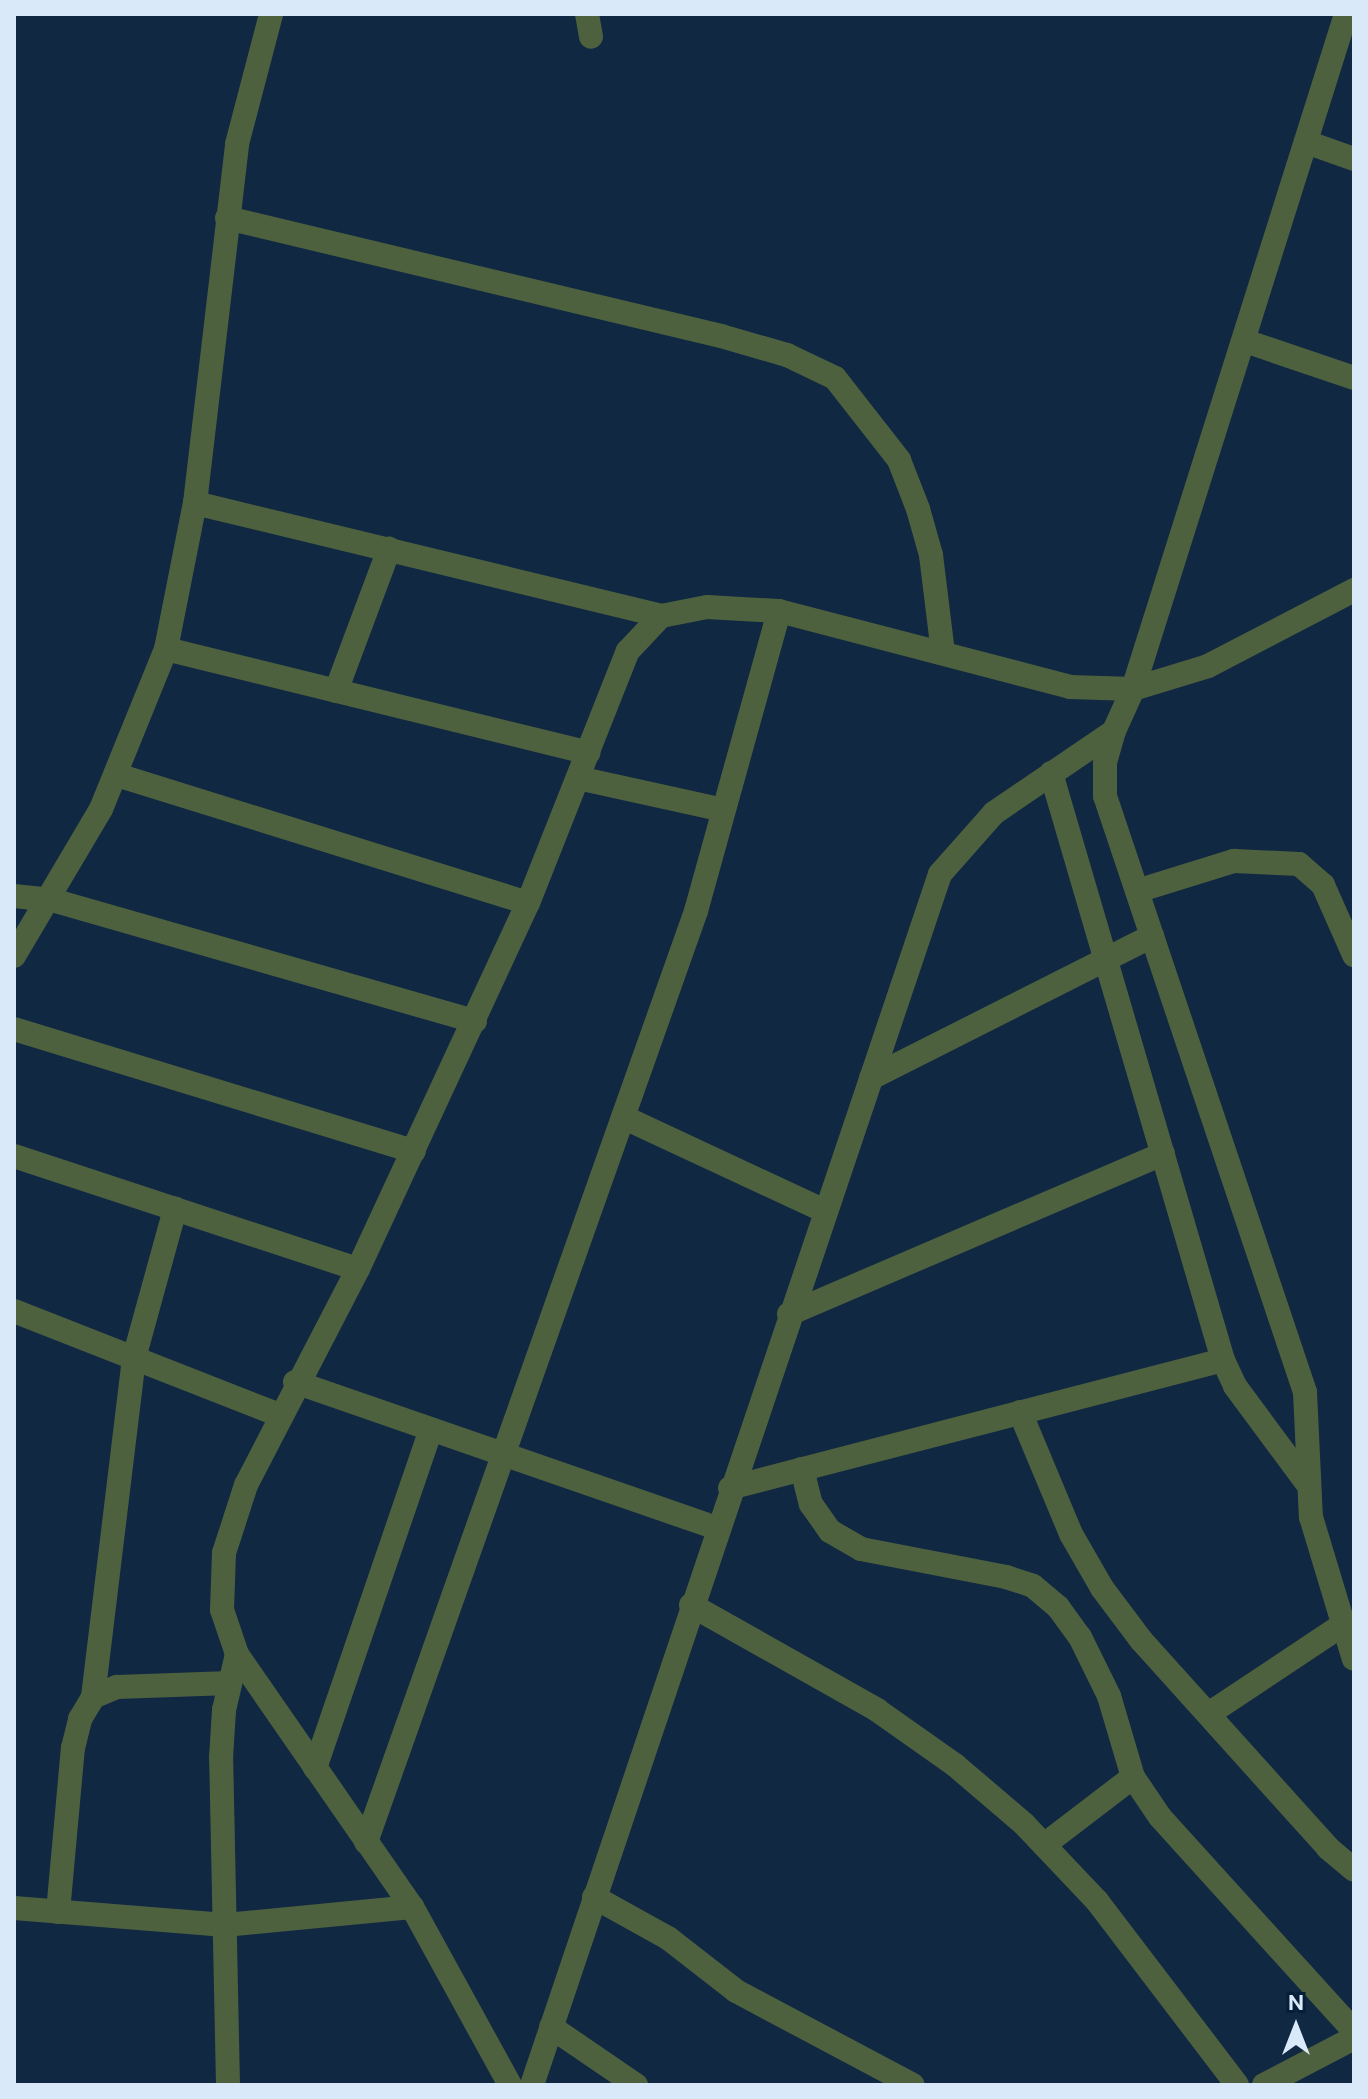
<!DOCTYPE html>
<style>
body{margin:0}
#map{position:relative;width:1368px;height:2099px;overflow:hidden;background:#102842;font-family:"DM Sans",sans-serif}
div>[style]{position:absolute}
.street>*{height:24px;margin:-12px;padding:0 12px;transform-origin:12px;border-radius:12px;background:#4e613f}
span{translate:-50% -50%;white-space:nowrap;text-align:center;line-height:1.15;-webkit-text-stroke:6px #061e37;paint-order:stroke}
.frame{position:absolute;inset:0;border:16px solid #dae9fa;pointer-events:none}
.north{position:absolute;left:1256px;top:1987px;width:80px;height:80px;-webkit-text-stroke:6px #061e37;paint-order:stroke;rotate:0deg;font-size:22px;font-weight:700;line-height:32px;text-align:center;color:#dae9fa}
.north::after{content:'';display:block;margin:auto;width:28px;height:36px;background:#dae9fa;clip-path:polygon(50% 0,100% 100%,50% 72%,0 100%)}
</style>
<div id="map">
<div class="street">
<i style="left:587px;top:14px;width:23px;rotate:80deg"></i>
<i style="left:1346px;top:14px;width:708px;rotate:107.51deg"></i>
<i style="left:1133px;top:689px;width:46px;rotate:114.3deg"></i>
<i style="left:1114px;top:731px;width:33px;rotate:106deg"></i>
<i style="left:1105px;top:763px;width:33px;rotate:90deg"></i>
<i style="left:1105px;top:796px;width:629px;rotate:71.45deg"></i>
<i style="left:1305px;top:1392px;width:125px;rotate:87.3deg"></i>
<i style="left:1311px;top:1517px;width:148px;rotate:73.2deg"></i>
<i style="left:1306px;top:142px;width:51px;rotate:19.5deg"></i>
<i style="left:227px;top:218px;width:508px;rotate:13.43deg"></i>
<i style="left:721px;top:336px;width:69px;rotate:16.1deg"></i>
<i style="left:787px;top:355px;width:53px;rotate:25.6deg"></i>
<i style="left:835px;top:378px;width:104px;rotate:52deg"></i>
<i style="left:899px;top:460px;width:53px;rotate:68.8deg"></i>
<i style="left:918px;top:509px;width:48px;rotate:74.2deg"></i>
<i style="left:931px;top:555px;width:99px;rotate:83deg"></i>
<i style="left:1245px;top:341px;width:115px;rotate:18.7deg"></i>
<i style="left:195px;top:503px;width:480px;rotate:13.6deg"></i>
<i style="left:166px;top:649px;width:435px;rotate:13.8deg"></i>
<i style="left:336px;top:691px;width:152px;rotate:-69.5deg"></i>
<i style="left:1051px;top:773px;width:612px;rotate:73.67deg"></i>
<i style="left:1223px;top:1360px;width:29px;rotate:65deg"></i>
<i style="left:1235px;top:1386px;width:119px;rotate:53.5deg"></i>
<i style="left:117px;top:775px;width:430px;rotate:17.3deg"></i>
<i style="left:578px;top:778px;width:149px;rotate:12.4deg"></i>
<i style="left:1137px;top:891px;width:102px;rotate:-17.2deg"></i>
<i style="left:1234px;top:861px;width:65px;rotate:2.6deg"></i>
<i style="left:1299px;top:864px;width:32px;rotate:41deg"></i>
<i style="left:1323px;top:885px;width:77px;rotate:66.1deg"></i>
<i style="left:14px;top:896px;width:38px;rotate:6deg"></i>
<i style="left:52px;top:900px;width:440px;rotate:16deg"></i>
<i style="left:14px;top:956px;width:171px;rotate:-59.4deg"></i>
<i style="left:101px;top:809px;width:173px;rotate:-67.9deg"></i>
<i style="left:166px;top:649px;width:149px;rotate:-78.8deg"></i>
<i style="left:195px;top:503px;width:361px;rotate:-83.3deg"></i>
<i style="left:237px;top:144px;width:134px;rotate:-75.3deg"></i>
<i style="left:14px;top:1029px;width:418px;rotate:17deg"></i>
<i style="left:871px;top:1078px;width:315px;rotate:-26.8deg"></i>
<i style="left:623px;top:1117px;width:223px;rotate:25deg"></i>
<i style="left:14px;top:1156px;width:362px;rotate:18.2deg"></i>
<i style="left:14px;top:1311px;width:285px;rotate:21.4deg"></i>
<i style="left:789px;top:1314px;width:407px;rotate:-23.2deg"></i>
<i style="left:295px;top:1382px;width:447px;rotate:19.1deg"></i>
<i style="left:1020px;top:1412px;width:132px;rotate:67.3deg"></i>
<i style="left:1071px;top:1534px;width:62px;rotate:60.1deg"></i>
<i style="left:1102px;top:1588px;width:65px;rotate:53.1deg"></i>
<i style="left:1141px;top:1640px;width:280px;rotate:48deg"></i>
<i style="left:1328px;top:1848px;width:34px;rotate:40deg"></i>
<i style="left:802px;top:1469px;width:36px;rotate:76deg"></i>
<i style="left:811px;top:1504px;width:33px;rotate:55deg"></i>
<i style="left:830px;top:1531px;width:36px;rotate:30deg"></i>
<i style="left:861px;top:1549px;width:148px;rotate:10.9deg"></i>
<i style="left:1006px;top:1577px;width:28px;rotate:18deg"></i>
<i style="left:1033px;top:1586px;width:33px;rotate:40deg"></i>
<i style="left:1058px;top:1607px;width:37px;rotate:54deg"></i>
<i style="left:1080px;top:1637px;width:66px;rotate:63.8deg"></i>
<i style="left:1109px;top:1696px;width:84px;rotate:73.5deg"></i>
<i style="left:1133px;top:1777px;width:48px;rotate:56deg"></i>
<i style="left:1160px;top:1817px;width:289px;rotate:47.8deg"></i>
<i style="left:730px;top:1488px;width:509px;rotate:-14.55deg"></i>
<i style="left:691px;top:1605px;width:214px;rotate:29.4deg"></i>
<i style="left:877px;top:1710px;width:95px;rotate:35.2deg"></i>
<i style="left:955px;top:1765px;width:91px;rotate:40.5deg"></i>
<i style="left:1024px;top:1824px;width:106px;rotate:46.5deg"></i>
<i style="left:1097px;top:1901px;width:231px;rotate:52.7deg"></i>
<i style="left:93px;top:1697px;width:341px;rotate:-83.1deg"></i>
<i style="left:134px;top:1358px;width:155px;rotate:-74.6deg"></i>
<i style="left:1210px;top:1713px;width:157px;rotate:-33.6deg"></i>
<i style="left:315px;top:1768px;width:358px;rotate:-71.1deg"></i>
<i style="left:366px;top:1842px;width:988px;rotate:-70.48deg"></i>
<i style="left:696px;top:911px;width:311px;rotate:-74.5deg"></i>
<i style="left:1044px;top:1845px;width:112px;rotate:-37.4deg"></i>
<i style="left:594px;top:1897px;width:85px;rotate:29deg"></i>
<i style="left:668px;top:1938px;width:86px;rotate:37.9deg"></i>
<i style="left:736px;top:1991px;width:200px;rotate:28deg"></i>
<i style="left:14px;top:1908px;width:212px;rotate:4.6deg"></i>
<i style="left:225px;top:1925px;width:188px;rotate:-5.5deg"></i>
<i style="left:58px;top:1912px;width:165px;rotate:-84.8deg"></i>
<i style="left:73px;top:1748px;width:30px;rotate:-76deg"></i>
<i style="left:80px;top:1719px;width:26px;rotate:-59deg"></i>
<i style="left:93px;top:1697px;width:26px;rotate:-23deg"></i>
<i style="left:117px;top:1687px;width:113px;rotate:-2deg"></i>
<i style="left:551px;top:2027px;width:103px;rotate:34.3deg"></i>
<i style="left:228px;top:2085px;width:327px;rotate:-91.2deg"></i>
<i style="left:221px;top:1758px;width:48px;rotate:-86.4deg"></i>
<i style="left:224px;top:1710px;width:57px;rotate:-76.9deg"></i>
<i style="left:510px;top:2085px;width:203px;rotate:-118.8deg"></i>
<i style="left:412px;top:1907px;width:308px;rotate:-124.7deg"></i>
<i style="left:237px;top:1654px;width:46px;rotate:-108.8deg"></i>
<i style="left:222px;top:1610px;width:57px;rotate:-88deg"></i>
<i style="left:224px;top:1553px;width:71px;rotate:-72.1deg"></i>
<i style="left:246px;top:1485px;width:243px;rotate:-62.6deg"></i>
<i style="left:358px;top:1269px;width:404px;rotate:-65.1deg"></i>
<i style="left:528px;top:903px;width:271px;rotate:-68.4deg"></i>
<i style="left:628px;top:651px;width:48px;rotate:-46.7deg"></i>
<i style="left:661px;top:616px;width:47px;rotate:-11.1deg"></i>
<i style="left:707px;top:607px;width:72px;rotate:3.2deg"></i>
<i style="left:779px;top:611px;width:301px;rotate:14.6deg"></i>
<i style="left:1070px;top:687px;width:63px;rotate:1.8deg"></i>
<i style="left:1133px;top:689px;width:78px;rotate:-17deg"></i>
<i style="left:1208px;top:666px;width:165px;rotate:-27.5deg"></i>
<i style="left:532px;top:2085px;width:1278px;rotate:-71.38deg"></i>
<i style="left:940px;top:874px;width:81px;rotate:-48.5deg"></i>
<i style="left:994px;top:813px;width:145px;rotate:-34.3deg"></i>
<i style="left:1264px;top:2085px;width:102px;rotate:-27.6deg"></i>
</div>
<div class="frame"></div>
<div class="north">N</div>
</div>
